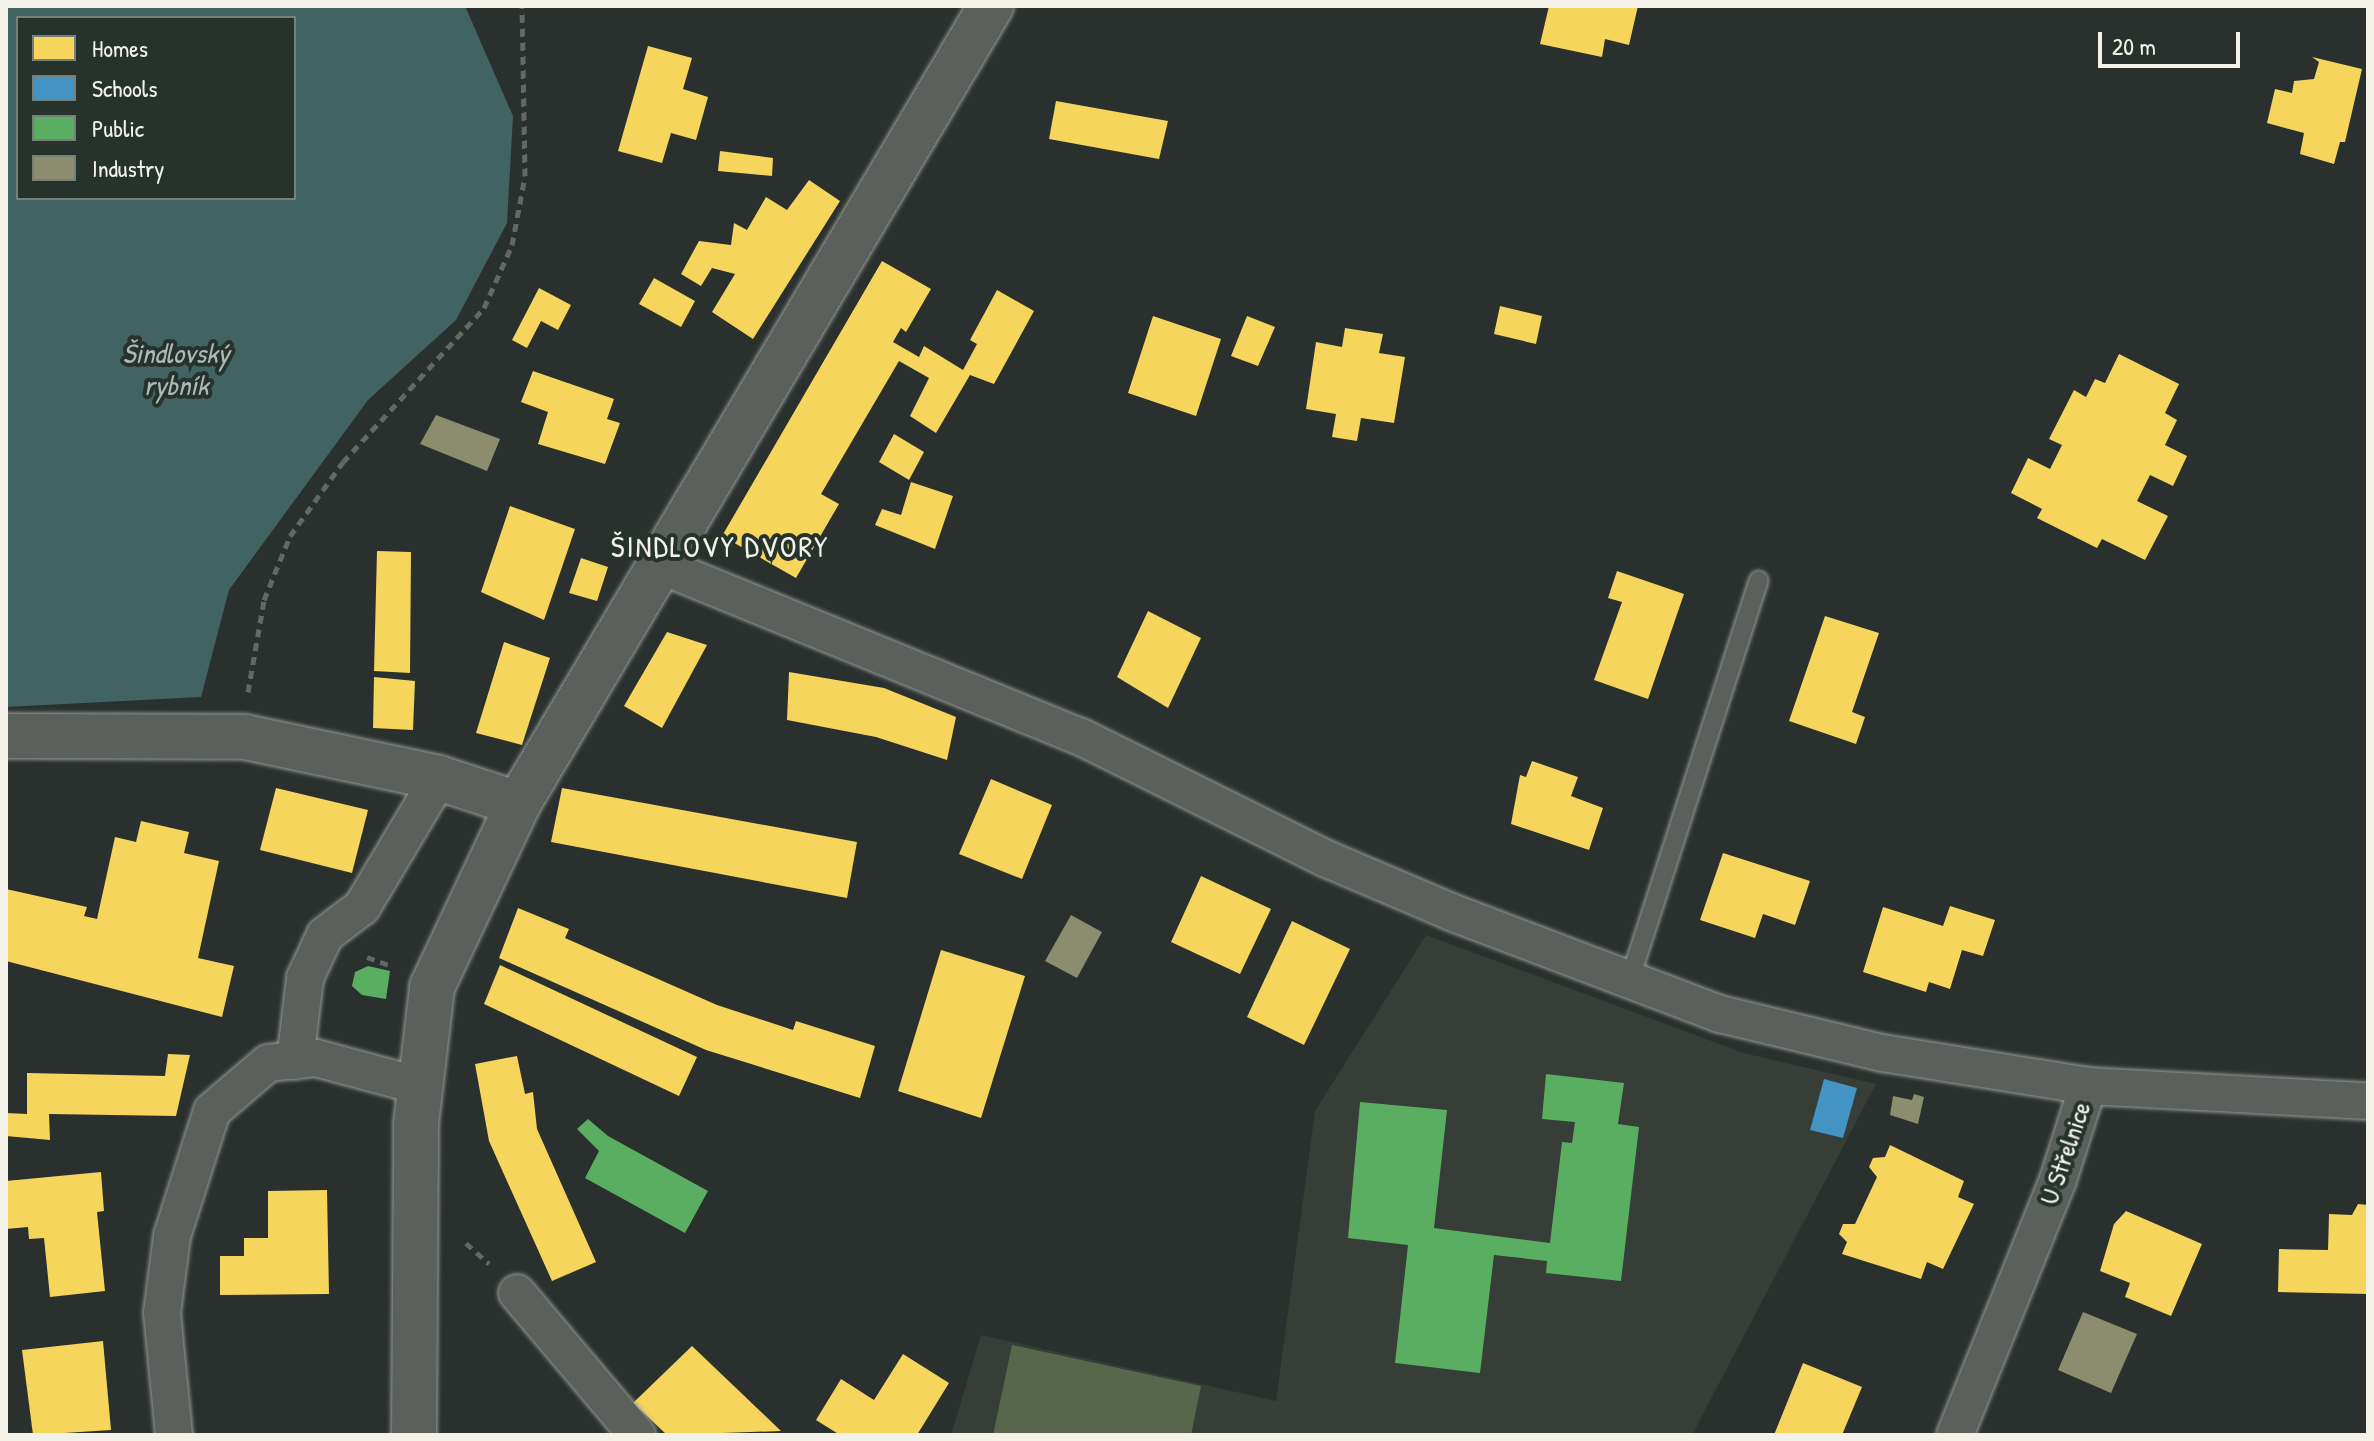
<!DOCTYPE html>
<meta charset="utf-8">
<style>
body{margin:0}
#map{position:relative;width:2374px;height:1441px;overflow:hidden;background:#29302d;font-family:"Patrick Hand",sans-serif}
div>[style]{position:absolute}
.built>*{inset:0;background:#373d37}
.green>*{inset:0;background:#58664b}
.water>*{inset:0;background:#416362}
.homes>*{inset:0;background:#f6d55c}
.schools>*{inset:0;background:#4393c3}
.public>*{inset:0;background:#5aae61}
.industry>*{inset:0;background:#8c8c6e}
.path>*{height:5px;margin-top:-2.5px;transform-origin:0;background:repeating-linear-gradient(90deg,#646764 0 8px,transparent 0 14px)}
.roads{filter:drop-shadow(0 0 2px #969996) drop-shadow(0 0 2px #969996)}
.service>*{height:18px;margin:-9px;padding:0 9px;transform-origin:9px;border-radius:9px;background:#5c605c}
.minor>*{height:36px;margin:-18px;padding:0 18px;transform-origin:18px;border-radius:18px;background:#5c605c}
.tertiary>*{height:44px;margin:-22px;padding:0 22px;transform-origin:22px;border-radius:22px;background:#5c605c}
span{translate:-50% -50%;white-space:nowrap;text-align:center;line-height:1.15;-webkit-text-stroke:8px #26332d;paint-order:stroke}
.street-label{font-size:26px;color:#f4f1e8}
.water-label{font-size:28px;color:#adbab4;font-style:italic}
.quarter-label{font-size:30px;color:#f4f1e8;letter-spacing:2px}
.frame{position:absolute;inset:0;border:8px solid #f4f1e8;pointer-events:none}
.legend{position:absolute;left:16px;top:16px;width:280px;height:184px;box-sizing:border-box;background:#26332d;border:2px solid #787f78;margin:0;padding:10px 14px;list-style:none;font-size:24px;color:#f4f1e8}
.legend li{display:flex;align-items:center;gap:16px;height:40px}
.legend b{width:40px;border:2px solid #787f78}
.scale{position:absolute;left:2098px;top:32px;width:142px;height:36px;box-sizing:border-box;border:4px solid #f4f1e8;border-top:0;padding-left:10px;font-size:24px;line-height:28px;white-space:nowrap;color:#f4f1e8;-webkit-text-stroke:6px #26332d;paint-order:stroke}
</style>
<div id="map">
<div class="built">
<i style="clip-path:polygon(1426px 935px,1744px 1053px,1876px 1084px,1692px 1435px,951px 1435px,981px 1335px,1276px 1401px,1315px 1111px)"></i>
</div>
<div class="green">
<i style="clip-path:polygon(1012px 1345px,1201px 1386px,1191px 1435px,993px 1435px)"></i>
</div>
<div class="water">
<i style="clip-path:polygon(evenodd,6px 6px,465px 6px,513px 116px,507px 223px,456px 320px,368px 400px,229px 590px,201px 697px,6px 707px,6px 6px,18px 18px,294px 18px,294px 198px,18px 198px,18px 18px)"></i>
</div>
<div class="homes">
<i style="clip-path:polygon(1549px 6px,1638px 6px,1629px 45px,1605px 39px,1602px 57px,1540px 44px)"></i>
<i style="clip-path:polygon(648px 46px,692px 58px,683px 89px,708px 97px,696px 140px,671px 133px,662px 163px,618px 151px)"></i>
<i style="clip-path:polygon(2312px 57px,2362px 69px,2345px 142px,2340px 142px,2334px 164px,2300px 154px,2304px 133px,2267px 123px,2275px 89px,2292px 93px,2294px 81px,2314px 79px,2319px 62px)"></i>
<i style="clip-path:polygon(1056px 101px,1168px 121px,1159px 159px,1049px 139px)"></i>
<i style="clip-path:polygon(720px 151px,773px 158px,772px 176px,718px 171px)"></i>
<i style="clip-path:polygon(809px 180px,840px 201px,753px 339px,712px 312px,735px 274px,712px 268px,701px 286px,681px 274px,699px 241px,731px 245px,734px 223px,747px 230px,766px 197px,787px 210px)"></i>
<i style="clip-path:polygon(882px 261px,931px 289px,906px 332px,901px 328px,893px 342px,919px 357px,924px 346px,963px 370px,977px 344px,970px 340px,997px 290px,1034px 311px,994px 384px,970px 375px,936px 433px,910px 416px,929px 378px,899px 361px,821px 494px,839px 504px,796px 578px,722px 536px)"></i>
<i style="clip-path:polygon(654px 278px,695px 301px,681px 327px,639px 304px)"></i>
<i style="clip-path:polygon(539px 288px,571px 305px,558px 330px,541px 321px,527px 348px,512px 340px)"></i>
<i style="clip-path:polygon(1500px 306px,1542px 316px,1536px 344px,1494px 334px)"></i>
<i style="clip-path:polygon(1153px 316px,1221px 339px,1196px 416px,1128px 393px)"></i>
<i style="clip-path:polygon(1247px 316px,1275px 327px,1258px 366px,1231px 356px)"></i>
<i style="clip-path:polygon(1345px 328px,1383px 334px,1379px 353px,1405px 357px,1394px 423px,1361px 418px,1357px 441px,1332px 437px,1336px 414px,1306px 409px,1316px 342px,1342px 347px)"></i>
<i style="clip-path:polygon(2119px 354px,2179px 384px,2165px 413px,2177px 420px,2165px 445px,2187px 456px,2173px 486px,2150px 475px,2137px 501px,2168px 516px,2145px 560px,2102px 539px,2097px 548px,2037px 518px,2042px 509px,2011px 493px,2028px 458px,2050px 469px,2062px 445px,2049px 439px,2074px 390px,2086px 397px,2095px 379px,2105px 383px)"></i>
<i style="clip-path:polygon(533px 371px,614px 399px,607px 419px,620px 423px,605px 464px,538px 444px,548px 412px,521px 402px)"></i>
<i style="clip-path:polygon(894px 434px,924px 452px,909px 480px,879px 462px)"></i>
<i style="clip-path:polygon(911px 482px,953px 496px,935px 549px,875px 525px,882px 509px,901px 515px)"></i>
<i style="clip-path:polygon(510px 506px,575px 529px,544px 620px,481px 592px)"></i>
<i style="clip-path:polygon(377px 551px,411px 552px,410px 673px,374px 671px)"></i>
<i style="clip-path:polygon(581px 558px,608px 567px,597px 601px,569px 593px)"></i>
<i style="clip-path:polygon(1617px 571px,1684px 594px,1648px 699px,1594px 680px,1622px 602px,1608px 598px)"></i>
<i style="clip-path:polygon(1148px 611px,1201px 638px,1168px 708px,1117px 677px)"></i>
<i style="clip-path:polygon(1825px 616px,1879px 633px,1852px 712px,1865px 717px,1856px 744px,1789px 721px)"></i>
<i style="clip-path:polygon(667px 632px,707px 645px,662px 728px,624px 706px)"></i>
<i style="clip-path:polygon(504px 642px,550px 658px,522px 745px,476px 733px)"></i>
<i style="clip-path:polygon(789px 672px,884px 688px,956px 717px,947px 760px,876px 737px,787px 720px)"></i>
<i style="clip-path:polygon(374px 677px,415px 681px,413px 730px,373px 728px)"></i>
<i style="clip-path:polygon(1532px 761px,1578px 777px,1571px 796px,1603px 808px,1589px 850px,1511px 824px,1520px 775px,1526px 777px)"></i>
<i style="clip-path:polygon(991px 779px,1052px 805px,1022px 879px,959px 854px)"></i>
<i style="clip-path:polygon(276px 788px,368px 810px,352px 873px,260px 850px)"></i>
<i style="clip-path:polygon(562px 788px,857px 842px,847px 898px,551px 842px)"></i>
<i style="clip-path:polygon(141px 821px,189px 832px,184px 853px,219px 861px,198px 958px,234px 966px,222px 1017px,6px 961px,6px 889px,87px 907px,84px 916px,97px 919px,115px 837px,136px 842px)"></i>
<i style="clip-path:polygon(1723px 853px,1810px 881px,1795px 925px,1763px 914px,1755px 938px,1700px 920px)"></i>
<i style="clip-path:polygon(1201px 876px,1271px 909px,1240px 974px,1171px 942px)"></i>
<i style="clip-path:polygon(1950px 906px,1995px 920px,1983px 956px,1962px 950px,1950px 989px,1929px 982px,1926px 992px,1863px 972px,1883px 907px,1943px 926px)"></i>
<i style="clip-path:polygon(518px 908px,569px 929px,565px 938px,717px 1005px,793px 1030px,796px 1021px,875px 1046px,860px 1098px,706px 1050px,499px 958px)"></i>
<i style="clip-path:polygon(1292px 921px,1350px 949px,1304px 1045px,1247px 1017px)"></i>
<i style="clip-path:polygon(941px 950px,1025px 976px,981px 1118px,898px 1091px)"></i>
<i style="clip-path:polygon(500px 965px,697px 1057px,679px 1096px,484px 1004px)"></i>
<i style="clip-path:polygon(168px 1054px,190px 1055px,176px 1116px,49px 1114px,50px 1140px,6px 1136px,6px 1113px,27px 1114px,27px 1073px,165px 1076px)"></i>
<i style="clip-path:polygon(517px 1056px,525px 1094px,533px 1092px,537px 1129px,596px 1262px,552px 1281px,489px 1141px,475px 1064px)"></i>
<i style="clip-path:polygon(1890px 1145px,1964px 1181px,1958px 1197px,1974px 1204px,1943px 1269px,1927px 1262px,1921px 1279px,1842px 1254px,1847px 1242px,1839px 1234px,1843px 1224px,1855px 1224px,1877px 1177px,1869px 1167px,1873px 1158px,1885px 1157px)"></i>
<i style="clip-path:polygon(101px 1172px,104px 1211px,97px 1212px,105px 1291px,50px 1297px,44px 1238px,29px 1239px,28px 1227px,6px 1229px,6px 1181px)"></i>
<i style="clip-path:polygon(327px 1190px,329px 1294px,220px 1295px,220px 1256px,244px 1256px,244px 1238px,268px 1238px,268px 1191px)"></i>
<i style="clip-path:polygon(2358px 1204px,2368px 1205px,2368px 1294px,2278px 1292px,2279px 1249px,2328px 1250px,2329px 1214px,2352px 1215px)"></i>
<i style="clip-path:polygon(2126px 1211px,2202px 1244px,2171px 1316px,2125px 1297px,2130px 1283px,2100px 1271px,2114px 1224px)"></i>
<i style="clip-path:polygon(103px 1341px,111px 1430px,33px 1435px,22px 1350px)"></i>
<i style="clip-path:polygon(692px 1346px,781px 1431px,667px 1435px,633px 1403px)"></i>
<i style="clip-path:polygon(903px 1354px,949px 1383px,917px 1435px,840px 1435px,816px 1420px,841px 1379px,874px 1400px)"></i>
<i style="clip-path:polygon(1803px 1363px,1862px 1387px,1842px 1435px,1774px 1435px)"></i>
</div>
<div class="schools">
<i style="clip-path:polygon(1824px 1079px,1857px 1088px,1843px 1138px,1810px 1130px)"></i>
</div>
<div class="public">
<i style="clip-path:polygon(368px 966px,390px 971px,386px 999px,362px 995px,352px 986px,355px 972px)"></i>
<i style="clip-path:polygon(1546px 1074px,1624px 1083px,1618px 1124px,1639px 1127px,1621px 1281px,1546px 1273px,1547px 1261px,1494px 1255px,1480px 1373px,1395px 1363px,1408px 1245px,1348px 1238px,1360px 1102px,1447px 1110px,1434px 1228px,1550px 1243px,1562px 1142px,1572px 1143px,1575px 1122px,1542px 1119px)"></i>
<i style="clip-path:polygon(588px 1119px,608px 1136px,708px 1191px,685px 1233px,585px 1178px,599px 1151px,577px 1129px)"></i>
</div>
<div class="industry">
<i style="clip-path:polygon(436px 415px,500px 439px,487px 471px,420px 444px)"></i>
<i style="clip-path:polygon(1071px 915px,1102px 932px,1077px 978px,1045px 961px)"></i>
<i style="clip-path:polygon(1914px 1094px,1924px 1097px,1918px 1124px,1890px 1115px,1893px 1096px,1912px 1100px)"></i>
<i style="clip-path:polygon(2083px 1312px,2137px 1334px,2111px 1393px,2058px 1370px)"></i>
</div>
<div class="path">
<i style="left:248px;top:692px;width:93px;rotate:-80.1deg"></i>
<i style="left:264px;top:600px;width:69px;rotate:-67.9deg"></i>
<i style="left:290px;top:536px;width:91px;rotate:-54.4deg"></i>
<i style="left:343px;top:462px;width:209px;rotate:-47.5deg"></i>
<i style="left:484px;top:308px;width:69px;rotate:-66deg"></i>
<i style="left:512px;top:245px;width:70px;rotate:-79.3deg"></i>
<i style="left:525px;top:176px;width:170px;rotate:-91deg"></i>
<i style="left:367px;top:957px;width:27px;rotate:20deg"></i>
<i style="left:466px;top:1243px;width:31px;rotate:42deg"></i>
</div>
<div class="roads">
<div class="service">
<i style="left:1629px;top:982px;width:422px;rotate:-72.1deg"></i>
</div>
<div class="minor">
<i style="left:659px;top:565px;width:456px;rotate:22.2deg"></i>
<i style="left:1081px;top:737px;width:275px;rotate:26.4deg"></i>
<i style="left:1327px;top:859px;width:135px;rotate:23.1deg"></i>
<i style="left:1451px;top:912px;width:288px;rotate:20.8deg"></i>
<i style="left:1720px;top:1014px;width:168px;rotate:13.5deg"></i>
<i style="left:1883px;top:1053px;width:208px;rotate:9.1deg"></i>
<i style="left:2088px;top:1086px;width:280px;rotate:3.1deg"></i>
<i style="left:295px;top:1061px;width:84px;rotate:-83.1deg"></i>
<i style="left:305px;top:978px;width:47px;rotate:-65.1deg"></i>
<i style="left:325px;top:935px;width:46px;rotate:-37.1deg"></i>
<i style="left:362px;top:907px;width:150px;rotate:-59.2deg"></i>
<i style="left:517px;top:1293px;width:186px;rotate:49.8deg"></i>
<i style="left:174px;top:1435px;width:123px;rotate:-95.6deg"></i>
<i style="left:162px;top:1313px;width:78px;rotate:-82.6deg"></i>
<i style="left:172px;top:1236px;width:131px;rotate:-72.3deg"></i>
<i style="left:212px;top:1111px;width:74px;rotate:-40.6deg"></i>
<i style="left:268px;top:1063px;width:48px;rotate:-5.9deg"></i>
<i style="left:316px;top:1058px;width:108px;rotate:15.1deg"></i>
<i style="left:1955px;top:1435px;width:275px;rotate:-68deg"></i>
<i style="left:2058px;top:1180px;width:99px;rotate:-72.3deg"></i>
</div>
<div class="tertiary">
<i style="left:6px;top:736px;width:239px;rotate:0.2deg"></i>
<i style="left:245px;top:737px;width:198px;rotate:11.9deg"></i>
<i style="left:439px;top:778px;width:83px;rotate:18.2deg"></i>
<i style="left:414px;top:1435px;width:311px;rotate:-89.6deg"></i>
<i style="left:416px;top:1124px;width:138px;rotate:-83.3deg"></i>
<i style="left:432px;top:987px;width:202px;rotate:-64.8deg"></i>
<i style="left:518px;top:804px;width:928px;rotate:-59.34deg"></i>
</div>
</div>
<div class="street-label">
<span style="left:2065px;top:1153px;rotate:-71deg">U Střelnice</span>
</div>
<div class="water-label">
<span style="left:176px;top:369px">Šindlovský<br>rybník</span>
</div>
<div class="quarter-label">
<span style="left:720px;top:546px">ŠINDLOVY DVORY</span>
</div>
<div class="frame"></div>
<ul class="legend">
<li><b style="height:22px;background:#f6d55c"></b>Homes</li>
<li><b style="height:22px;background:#4393c3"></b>Schools</li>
<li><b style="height:22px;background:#5aae61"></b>Public</li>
<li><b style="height:22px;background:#8c8c6e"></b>Industry</li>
</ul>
<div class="scale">20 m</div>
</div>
